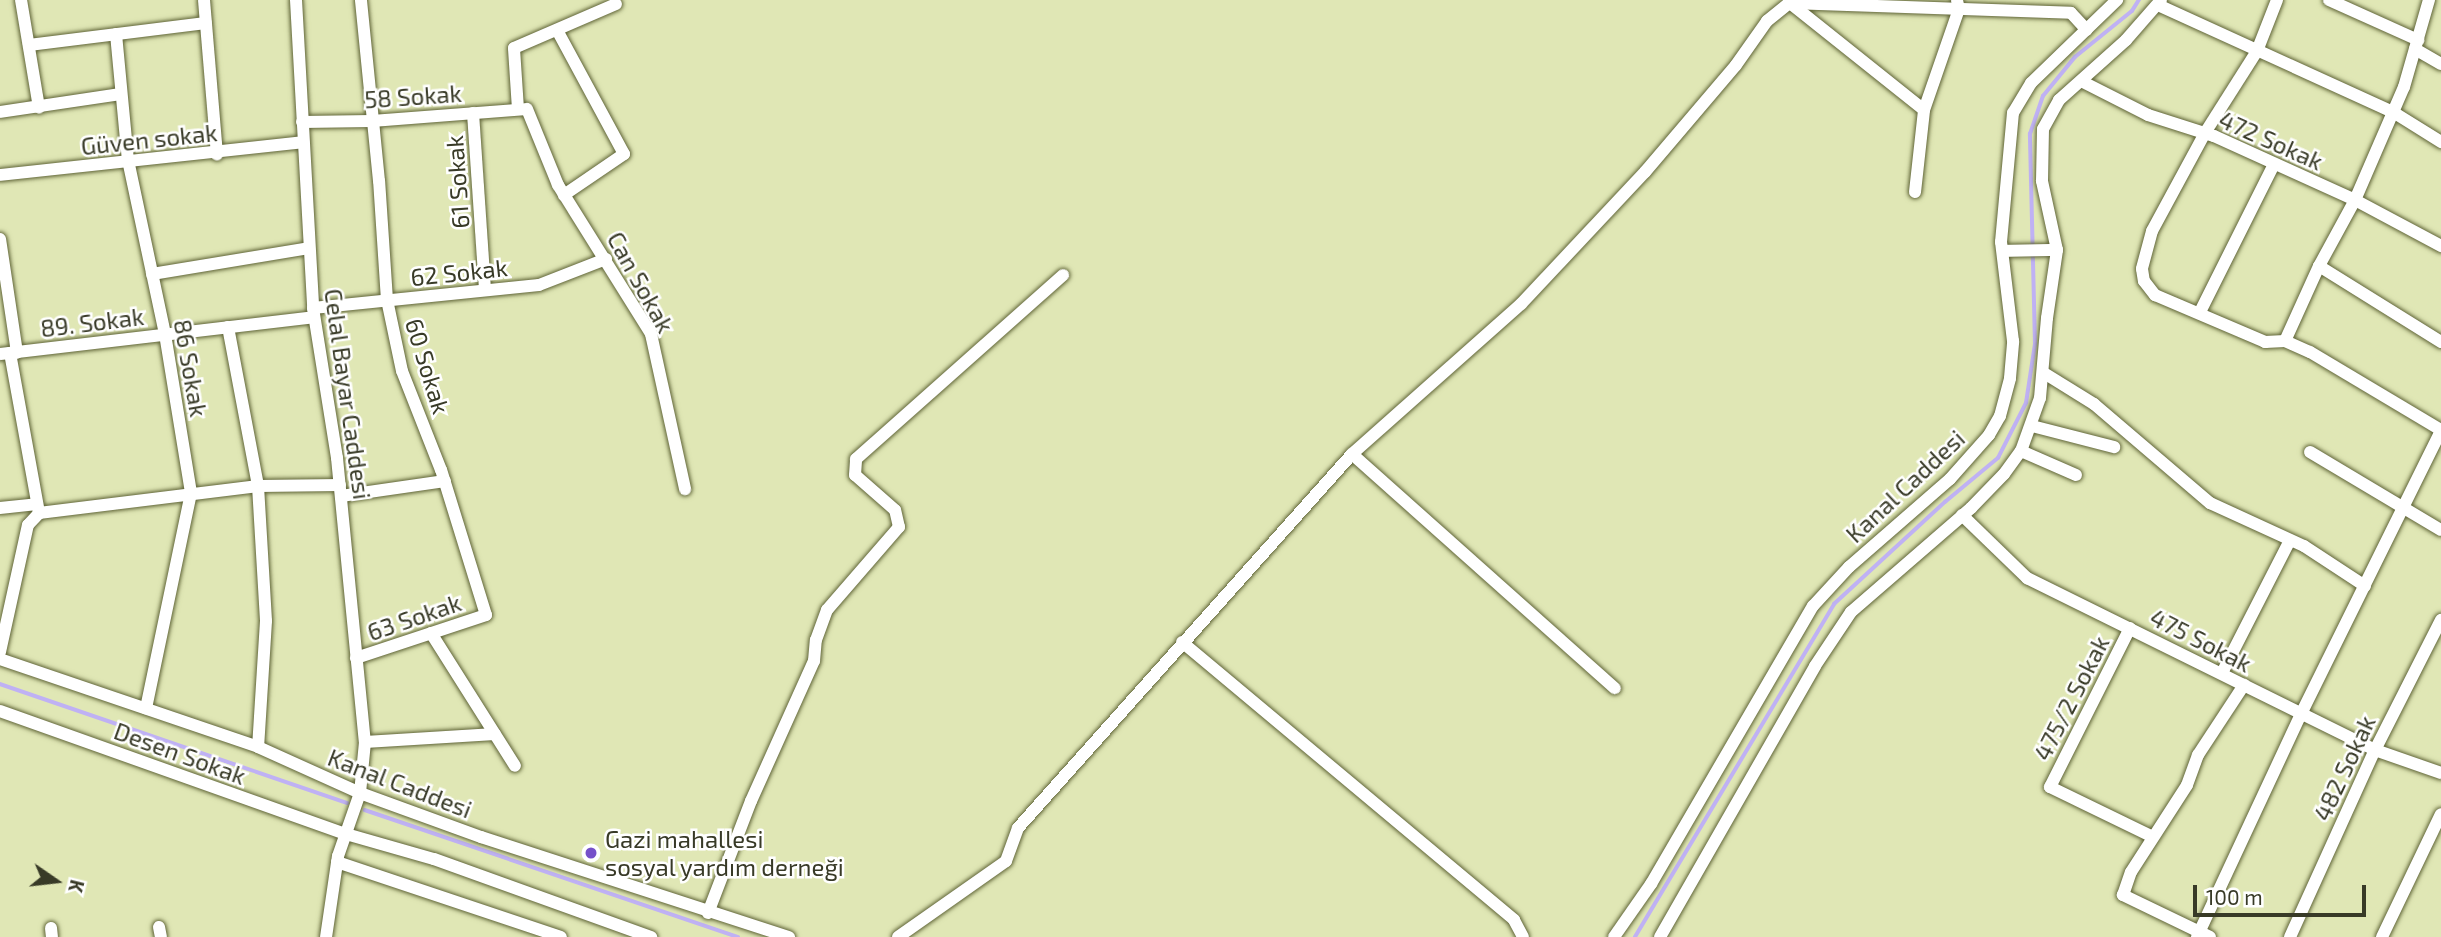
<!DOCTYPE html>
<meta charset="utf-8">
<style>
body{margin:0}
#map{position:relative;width:2441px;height:937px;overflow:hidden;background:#e0e7b5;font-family:"Exo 2",sans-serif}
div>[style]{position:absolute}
.stream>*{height:3.5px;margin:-1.75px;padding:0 1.75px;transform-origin:1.75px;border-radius:1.75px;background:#bfb1f4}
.roads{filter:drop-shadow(0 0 2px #5f6437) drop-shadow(0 0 2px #5f6437)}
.street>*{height:12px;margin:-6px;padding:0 6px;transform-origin:6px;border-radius:6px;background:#fff}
.dots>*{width:19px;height:19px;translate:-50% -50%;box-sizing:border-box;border:4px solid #fff;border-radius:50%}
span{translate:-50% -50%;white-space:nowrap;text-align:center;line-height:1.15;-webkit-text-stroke:5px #fff;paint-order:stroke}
.street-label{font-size:24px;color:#383a27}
.poi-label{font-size:24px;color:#383a27}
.left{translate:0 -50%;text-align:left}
.north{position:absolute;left:21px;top:846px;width:70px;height:70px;-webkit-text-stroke:5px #fff;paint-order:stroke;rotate:104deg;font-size:19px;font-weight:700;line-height:28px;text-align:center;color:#383a27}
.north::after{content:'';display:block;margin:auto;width:24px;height:32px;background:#383a27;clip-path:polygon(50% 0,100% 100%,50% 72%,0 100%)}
.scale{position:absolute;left:2193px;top:885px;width:173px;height:32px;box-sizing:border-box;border:4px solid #383a27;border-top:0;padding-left:9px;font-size:21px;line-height:24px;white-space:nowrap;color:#383a27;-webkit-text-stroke:5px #fff;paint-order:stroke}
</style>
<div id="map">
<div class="stream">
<i style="left:0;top:684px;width:367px;rotate:18.9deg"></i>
<i style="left:365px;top:810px;width:394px;rotate:18.8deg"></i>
<i style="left:1635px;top:937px;width:388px;rotate:-59.1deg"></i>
<i style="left:1834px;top:604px;width:151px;rotate:-42.6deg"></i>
<i style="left:1945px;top:502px;width:69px;rotate:-39.7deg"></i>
<i style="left:1998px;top:458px;width:62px;rotate:-63deg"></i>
<i style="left:2026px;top:403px;width:60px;rotate:-81.3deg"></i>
<i style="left:2035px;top:344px;width:210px;rotate:-91.4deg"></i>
<i style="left:2030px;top:134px;width:40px;rotate:-71.1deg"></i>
<i style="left:2043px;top:96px;width:50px;rotate:-50.6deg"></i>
<i style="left:2075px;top:57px;width:73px;rotate:-38.9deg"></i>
<i style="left:2132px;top:11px;width:13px;rotate:-58deg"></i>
</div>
<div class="roads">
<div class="street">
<i style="left:21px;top:0;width:109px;rotate:80.5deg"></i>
<i style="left:204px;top:0;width:155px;rotate:85.2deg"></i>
<i style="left:296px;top:0;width:308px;rotate:86.8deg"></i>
<i style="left:313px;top:308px;width:152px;rotate:80.9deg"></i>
<i style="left:337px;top:458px;width:285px;rotate:84.4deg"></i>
<i style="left:365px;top:742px;width:51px;rotate:95.6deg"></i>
<i style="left:360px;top:793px;width:67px;rotate:109.2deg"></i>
<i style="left:338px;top:856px;width:82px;rotate:98.4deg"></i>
<i style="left:2277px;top:0;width:55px;rotate:111.4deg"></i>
<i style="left:2257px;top:51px;width:97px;rotate:122.4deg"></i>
<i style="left:2205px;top:133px;width:111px;rotate:118.4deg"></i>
<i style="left:2152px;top:231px;width:39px;rotate:105deg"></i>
<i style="left:2142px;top:269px;width:12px;rotate:81deg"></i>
<i style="left:2144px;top:281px;width:18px;rotate:52deg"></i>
<i style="left:2155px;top:295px;width:120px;rotate:23.1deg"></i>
<i style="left:2265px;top:342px;width:20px;rotate:-3deg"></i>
<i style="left:2285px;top:341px;width:27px;rotate:24deg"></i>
<i style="left:2310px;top:352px;width:152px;rotate:30.8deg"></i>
<i style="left:2329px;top:0;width:98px;rotate:24.2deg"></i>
<i style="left:1790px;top:3px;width:281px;rotate:2deg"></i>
<i style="left:2071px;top:13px;width:23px;rotate:47deg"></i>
<i style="left:1790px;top:3px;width:171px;rotate:38.6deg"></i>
<i style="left:2158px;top:5px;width:258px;rotate:24.5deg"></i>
<i style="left:2393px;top:112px;width:57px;rotate:32deg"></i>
<i style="left:557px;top:30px;width:141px;rotate:61.6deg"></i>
<i style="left:624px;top:154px;width:73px;rotate:145.7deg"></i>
<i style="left:116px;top:34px;width:127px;rotate:84.6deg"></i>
<i style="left:128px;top:160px;width:178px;rotate:78deg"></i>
<i style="left:165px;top:334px;width:161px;rotate:80.7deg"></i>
<i style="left:191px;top:493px;width:220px;rotate:101.8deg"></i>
<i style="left:29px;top:45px;width:178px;rotate:-7.1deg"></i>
<i style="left:2415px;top:49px;width:30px;rotate:30deg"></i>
<i style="left:2081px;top:81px;width:75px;rotate:26.9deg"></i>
<i style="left:2148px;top:115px;width:69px;rotate:17.7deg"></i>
<i style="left:2214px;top:136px;width:155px;rotate:24.4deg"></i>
<i style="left:2355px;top:200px;width:98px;rotate:28.1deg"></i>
<i style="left:518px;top:109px;width:61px;rotate:-93.8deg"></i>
<i style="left:514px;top:48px;width:111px;rotate:-23.3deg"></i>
<i style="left:0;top:112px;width:121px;rotate:-8.5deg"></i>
<i style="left:473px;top:113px;width:177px;rotate:86.1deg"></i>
<i style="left:302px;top:122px;width:70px;rotate:-0.8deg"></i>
<i style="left:372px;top:121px;width:155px;rotate:-4.4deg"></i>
<i style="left:527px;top:109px;width:82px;rotate:67.8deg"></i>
<i style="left:558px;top:185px;width:176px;rotate:58deg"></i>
<i style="left:651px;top:334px;width:159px;rotate:77.6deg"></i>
<i style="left:0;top:175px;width:305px;rotate:-6.2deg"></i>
<i style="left:1915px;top:192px;width:82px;rotate:-83.7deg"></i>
<i style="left:1924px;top:110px;width:107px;rotate:-70.9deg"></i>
<i style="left:1959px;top:9px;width:9px;rotate:-103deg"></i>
<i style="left:0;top:239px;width:115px;rotate:81.5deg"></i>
<i style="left:2003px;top:251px;width:54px;rotate:-1.1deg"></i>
<i style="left:2319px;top:266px;width:144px;rotate:31.9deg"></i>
<i style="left:152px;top:274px;width:159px;rotate:-9.4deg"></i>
<i style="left:313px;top:308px;width:227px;rotate:-5.8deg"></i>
<i style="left:539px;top:285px;width:72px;rotate:-21.2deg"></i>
<i style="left:2200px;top:312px;width:165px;rotate:-63.4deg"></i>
<i style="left:228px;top:327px;width:162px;rotate:79.3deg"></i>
<i style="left:258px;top:486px;width:135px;rotate:86.6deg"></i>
<i style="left:266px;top:621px;width:126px;rotate:93.6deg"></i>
<i style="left:2285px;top:341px;width:82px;rotate:-65.6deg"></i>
<i style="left:2319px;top:266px;width:75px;rotate:-61.4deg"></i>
<i style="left:2355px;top:200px;width:123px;rotate:-66.6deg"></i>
<i style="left:2404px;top:87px;width:91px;rotate:-74deg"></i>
<i style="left:10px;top:353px;width:163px;rotate:79.7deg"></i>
<i style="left:0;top:354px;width:316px;rotate:-6.7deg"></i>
<i style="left:2044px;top:373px;width:59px;rotate:31.8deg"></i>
<i style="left:2094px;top:404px;width:153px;rotate:40.5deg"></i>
<i style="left:2210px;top:503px;width:103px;rotate:24.6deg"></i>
<i style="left:2304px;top:546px;width:73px;rotate:33.3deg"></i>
<i style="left:2032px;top:426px;width:85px;rotate:14.4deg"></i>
<i style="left:2021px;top:451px;width:60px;rotate:23.6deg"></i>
<i style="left:2310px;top:452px;width:152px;rotate:30.8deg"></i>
<i style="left:1352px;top:454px;width:352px;rotate:41.7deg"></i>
<i style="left:341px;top:496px;width:105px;rotate:-8.2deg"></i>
<i style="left:0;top:508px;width:37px;rotate:-6deg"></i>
<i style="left:1962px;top:515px;width:91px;rotate:44.1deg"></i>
<i style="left:2027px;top:578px;width:388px;rotate:26.3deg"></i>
<i style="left:2375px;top:750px;width:70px;rotate:19.2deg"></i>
<i style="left:2130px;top:628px;width:178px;rotate:116.7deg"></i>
<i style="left:2050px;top:787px;width:114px;rotate:25.9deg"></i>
<i style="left:431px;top:633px;width:157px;rotate:57.7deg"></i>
<i style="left:1182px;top:642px;width:433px;rotate:39.9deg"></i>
<i style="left:1514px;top:920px;width:19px;rotate:62deg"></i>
<i style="left:0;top:652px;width:130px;rotate:-77.6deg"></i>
<i style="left:28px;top:525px;width:16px;rotate:-47deg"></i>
<i style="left:39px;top:513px;width:221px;rotate:-7deg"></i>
<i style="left:258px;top:486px;width:82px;rotate:-0.7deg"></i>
<i style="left:356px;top:658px;width:137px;rotate:-18.3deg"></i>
<i style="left:486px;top:615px;width:152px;rotate:-107.2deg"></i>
<i style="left:441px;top:470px;width:106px;rotate:-111.5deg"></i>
<i style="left:402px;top:371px;width:73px;rotate:-101.9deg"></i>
<i style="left:387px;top:300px;width:119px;rotate:-93.8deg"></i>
<i style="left:379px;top:181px;width:182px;rotate:-95.7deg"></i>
<i style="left:0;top:659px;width:273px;rotate:18.8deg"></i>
<i style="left:258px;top:747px;width:112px;rotate:24.3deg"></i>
<i style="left:360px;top:793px;width:129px;rotate:20deg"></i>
<i style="left:481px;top:837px;width:324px;rotate:18deg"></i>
<i style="left:2222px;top:673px;width:149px;rotate:-62.9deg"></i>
<i style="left:0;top:711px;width:367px;rotate:19.6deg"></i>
<i style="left:346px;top:834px;width:91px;rotate:15.9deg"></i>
<i style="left:434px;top:859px;width:231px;rotate:19.8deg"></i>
<i style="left:365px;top:742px;width:130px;rotate:-3.5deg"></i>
<i style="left:337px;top:862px;width:236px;rotate:18.5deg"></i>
<i style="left:708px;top:913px;width:120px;rotate:-69deg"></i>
<i style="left:751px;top:801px;width:154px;rotate:-65.8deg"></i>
<i style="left:814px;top:661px;width:21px;rotate:-85deg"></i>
<i style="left:816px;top:640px;width:32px;rotate:-70deg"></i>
<i style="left:827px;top:610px;width:110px;rotate:-49.1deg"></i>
<i style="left:899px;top:527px;width:17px;rotate:-103deg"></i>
<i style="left:895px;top:510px;width:53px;rotate:-138.8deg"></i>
<i style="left:855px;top:475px;width:16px;rotate:-86deg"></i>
<i style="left:856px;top:459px;width:277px;rotate:-41.6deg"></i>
<i style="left:159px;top:927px;width:10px;rotate:79deg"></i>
<i style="left:51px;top:928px;width:9px;rotate:84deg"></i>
<i style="left:898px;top:937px;width:132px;rotate:-35.1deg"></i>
<i style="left:1006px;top:861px;width:35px;rotate:-70deg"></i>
<i style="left:1018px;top:828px;width:501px;rotate:-48.23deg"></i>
<i style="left:1352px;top:454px;width:226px;rotate:-41.6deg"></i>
<i style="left:1521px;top:304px;width:181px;rotate:-46.8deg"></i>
<i style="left:1645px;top:172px;width:140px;rotate:-49.6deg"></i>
<i style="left:1736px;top:65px;width:54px;rotate:-54.8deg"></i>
<i style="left:1767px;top:21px;width:33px;rotate:-39deg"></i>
<i style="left:1614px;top:937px;width:65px;rotate:-55.1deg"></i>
<i style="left:1651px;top:884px;width:322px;rotate:-59.8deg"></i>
<i style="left:1813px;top:606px;width:53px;rotate:-47.3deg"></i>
<i style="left:1849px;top:567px;width:134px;rotate:-41.1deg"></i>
<i style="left:1950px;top:479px;width:59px;rotate:-48.4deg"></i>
<i style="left:1989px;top:435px;width:22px;rotate:-60deg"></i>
<i style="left:2000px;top:416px;width:39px;rotate:-75deg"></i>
<i style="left:2010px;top:378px;width:37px;rotate:-85deg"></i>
<i style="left:2013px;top:341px;width:100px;rotate:-96.9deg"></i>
<i style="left:2001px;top:242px;width:130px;rotate:-84.7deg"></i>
<i style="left:2013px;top:113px;width:35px;rotate:-59deg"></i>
<i style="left:2031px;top:83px;width:120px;rotate:-44deg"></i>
<i style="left:1660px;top:937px;width:312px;rotate:-60.2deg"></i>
<i style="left:1815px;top:666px;width:65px;rotate:-56.3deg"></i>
<i style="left:1851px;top:612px;width:159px;rotate:-40.9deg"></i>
<i style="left:1971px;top:508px;width:47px;rotate:-45.9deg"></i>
<i style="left:2004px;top:474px;width:29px;rotate:-54deg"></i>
<i style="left:2021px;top:451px;width:56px;rotate:-70.3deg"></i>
<i style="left:2040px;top:398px;width:80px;rotate:-85deg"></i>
<i style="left:2047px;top:318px;width:69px;rotate:-81.6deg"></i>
<i style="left:2057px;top:250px;width:71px;rotate:-102.3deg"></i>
<i style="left:2042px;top:181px;width:52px;rotate:-88.9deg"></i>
<i style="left:2043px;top:129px;width:33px;rotate:-61deg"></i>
<i style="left:2059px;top:100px;width:90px;rotate:-41.8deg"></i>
<i style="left:2126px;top:40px;width:53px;rotate:-48.8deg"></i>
<i style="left:2197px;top:937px;width:246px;rotate:-65deg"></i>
<i style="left:2301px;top:714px;width:316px;rotate:-63.7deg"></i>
<i style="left:2210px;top:937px;width:97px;rotate:-154.2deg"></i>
<i style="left:2123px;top:895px;width:24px;rotate:-71deg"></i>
<i style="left:2131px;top:872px;width:103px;rotate:-57.2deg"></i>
<i style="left:2187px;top:785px;width:32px;rotate:-70deg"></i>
<i style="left:2198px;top:755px;width:84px;rotate:-56.7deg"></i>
<i style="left:2290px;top:937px;width:205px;rotate:-65.6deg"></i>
<i style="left:2375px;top:750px;width:146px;rotate:-63.1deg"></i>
<i style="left:2382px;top:937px;width:136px;rotate:-64.4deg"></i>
</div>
</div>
<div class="dots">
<i style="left:591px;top:853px;background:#7650c9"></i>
</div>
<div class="street-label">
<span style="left:413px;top:96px;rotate:-4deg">58 Sokak</span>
<span style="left:149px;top:139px;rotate:-6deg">Güven sokak</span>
<span style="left:2271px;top:140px;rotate:24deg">472 Sokak</span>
<span style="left:457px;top:182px;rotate:-94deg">61 Sokak</span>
<span style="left:459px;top:272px;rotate:-6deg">62 Sokak</span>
<span style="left:641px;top:282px;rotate:61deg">Can Sokak</span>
<span style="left:92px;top:322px;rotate:-7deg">89. Sokak</span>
<span style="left:428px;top:366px;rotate:73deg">60 Sokak</span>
<span style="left:191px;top:368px;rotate:80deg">86 Sokak</span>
<span style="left:348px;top:394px;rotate:82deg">Celal Bayar Caddesi</span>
<span style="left:1905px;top:486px;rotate:-43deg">Kanal Caddesi</span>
<span style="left:414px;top:617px;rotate:-19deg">63 Sokak</span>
<span style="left:2201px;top:640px;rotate:27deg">475 Sokak</span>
<span style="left:2071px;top:698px;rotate:-63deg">475/2 Sokak</span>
<span style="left:180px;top:753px;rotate:20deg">Desen Sokak</span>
<span style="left:2344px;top:768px;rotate:-65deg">482 Sokak</span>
<span style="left:400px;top:783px;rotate:21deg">Kanal Caddesi</span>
</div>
<div class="poi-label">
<span class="left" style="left:605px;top:853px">Gazi mahallesi<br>sosyal yardım derneği</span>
</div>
<div class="north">K</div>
<div class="scale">100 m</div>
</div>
